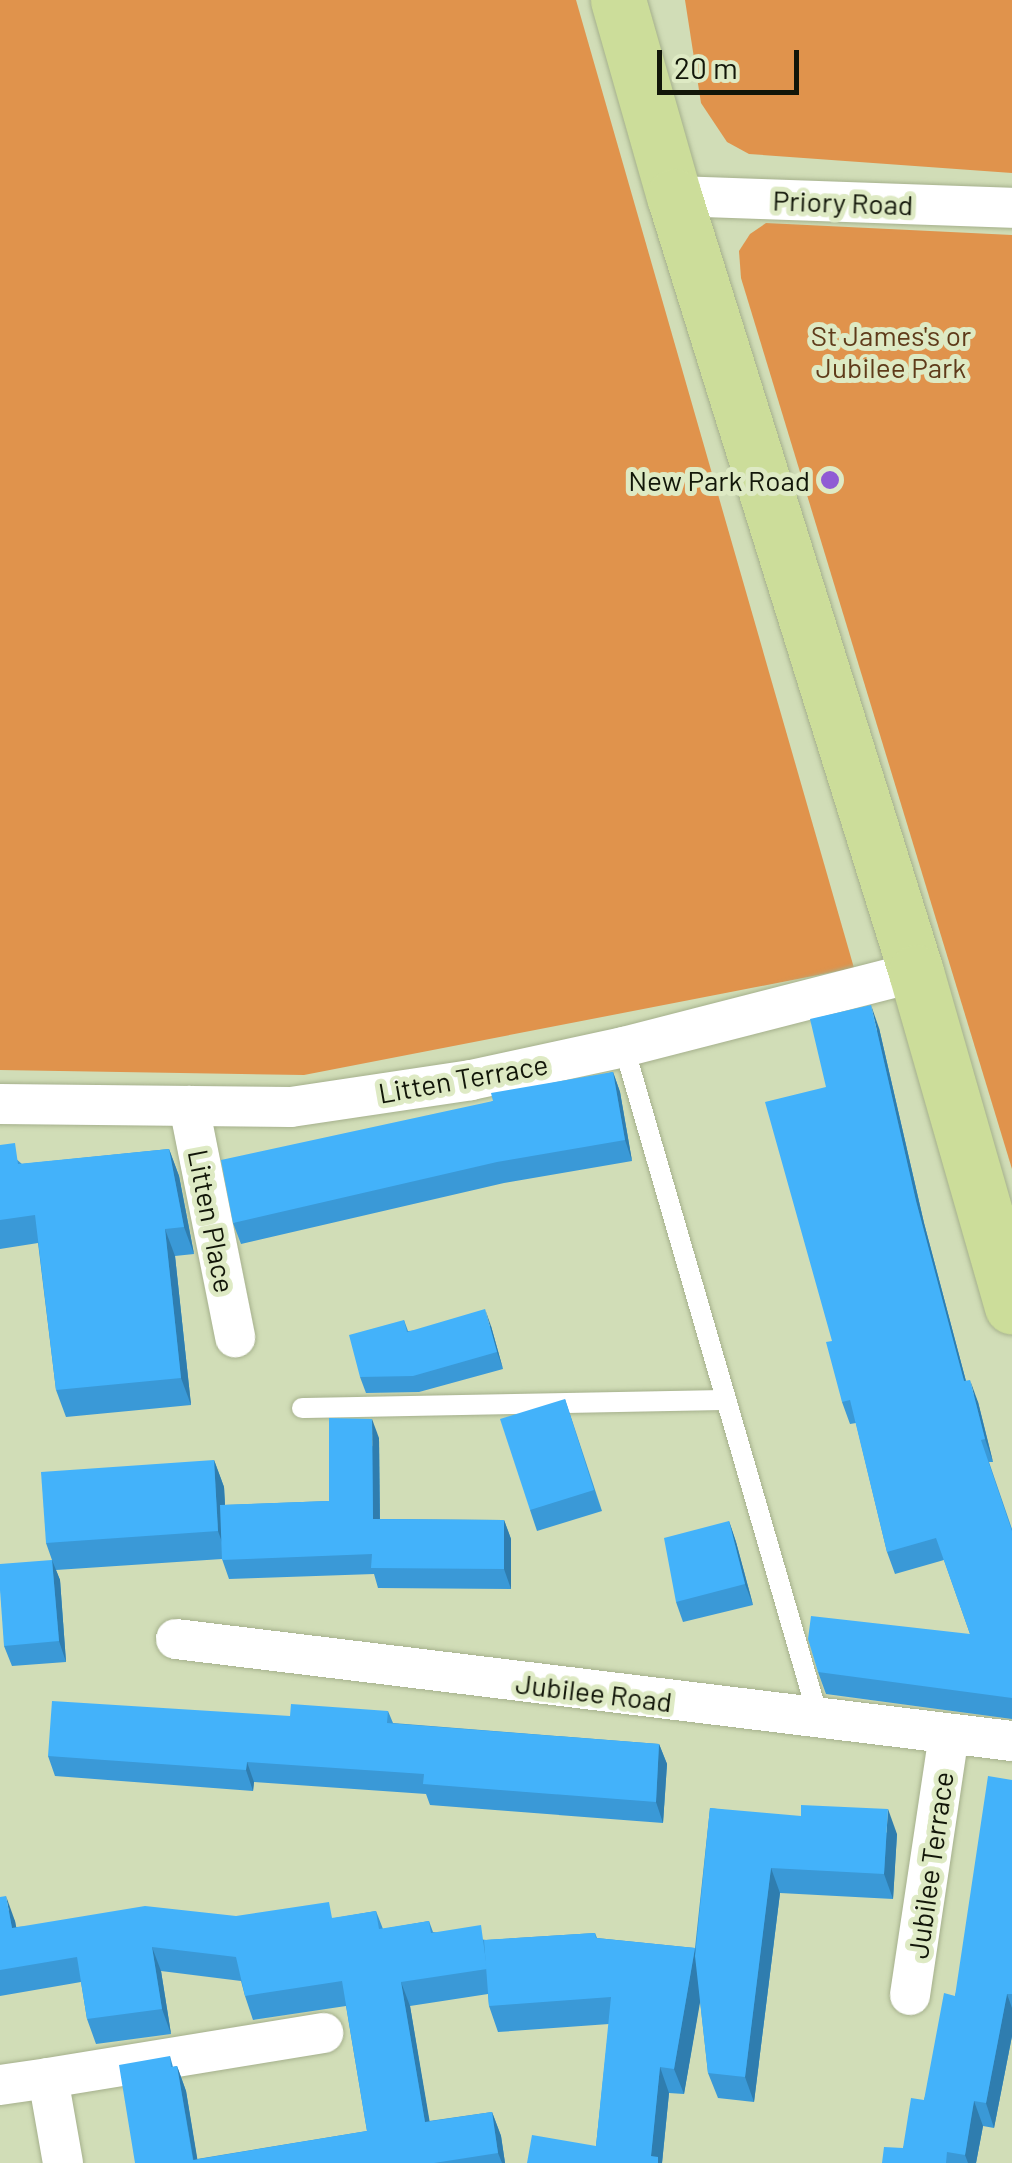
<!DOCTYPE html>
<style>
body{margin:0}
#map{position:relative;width:1012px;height:2163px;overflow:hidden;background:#d1ddb7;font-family:Barlow,sans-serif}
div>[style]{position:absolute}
.green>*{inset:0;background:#e0934c}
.roads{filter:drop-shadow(0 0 2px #a5b08c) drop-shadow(0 0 2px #a5b08c)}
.lane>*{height:20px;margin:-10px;padding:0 10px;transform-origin:10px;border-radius:10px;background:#fff}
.street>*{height:40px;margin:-20px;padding:0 20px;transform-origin:20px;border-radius:20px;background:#fff}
.primary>*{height:55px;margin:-27.5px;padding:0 27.5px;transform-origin:27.5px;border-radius:27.5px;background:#ccdd9a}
.wall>*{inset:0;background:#3a99d7}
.shaded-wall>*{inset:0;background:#2f7daf}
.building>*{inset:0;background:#43b2fa}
.dots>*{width:28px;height:28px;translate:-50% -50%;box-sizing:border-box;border:5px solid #deeac4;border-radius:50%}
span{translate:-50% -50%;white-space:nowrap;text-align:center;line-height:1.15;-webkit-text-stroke:10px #deeac4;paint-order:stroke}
.street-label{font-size:28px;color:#121609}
.park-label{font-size:28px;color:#5f3b1a}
.poi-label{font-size:28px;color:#121609}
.right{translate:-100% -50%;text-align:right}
.scale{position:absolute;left:657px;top:50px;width:142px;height:45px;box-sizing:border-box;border:5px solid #121609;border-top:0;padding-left:12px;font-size:30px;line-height:35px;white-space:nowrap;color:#121609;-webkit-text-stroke:8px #deeac4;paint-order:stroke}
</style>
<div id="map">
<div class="green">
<i style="clip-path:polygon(0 0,576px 0,854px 968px,304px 1075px,0 1070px)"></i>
<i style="clip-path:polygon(685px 0,1012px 0,1012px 173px,749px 154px,727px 142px,701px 103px)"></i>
<i style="clip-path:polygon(766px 223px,1012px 235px,1012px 1169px,741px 278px,739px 251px,750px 234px)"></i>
</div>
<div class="roads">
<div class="lane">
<i style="left:624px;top:1047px;width:701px;rotate:73.84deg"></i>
<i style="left:302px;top:1408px;width:424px;rotate:-1.1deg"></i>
</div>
<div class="street">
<i style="left:674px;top:196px;width:338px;rotate:2deg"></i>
<i style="left:0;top:1104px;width:291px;rotate:0.6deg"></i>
<i style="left:291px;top:1107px;width:182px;rotate:-8.5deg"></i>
<i style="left:471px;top:1080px;width:157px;rotate:-12.2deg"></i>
<i style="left:624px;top:1047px;width:301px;rotate:-14.4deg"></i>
<i style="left:189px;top:1106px;width:236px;rotate:78.7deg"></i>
<i style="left:176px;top:1639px;width:842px;rotate:6.96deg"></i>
<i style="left:910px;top:1995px;width:263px;rotate:-81.5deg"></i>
<i style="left:0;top:2085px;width:49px;rotate:-8.3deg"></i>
<i style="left:63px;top:2163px;width:86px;rotate:-100deg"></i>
<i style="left:48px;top:2078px;width:279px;rotate:-9.3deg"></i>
</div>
<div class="primary">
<i style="left:618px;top:0;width:204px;rotate:74.1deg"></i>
<i style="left:674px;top:196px;width:813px;rotate:72.68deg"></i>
<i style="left:916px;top:972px;width:348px;rotate:74deg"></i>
</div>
</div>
<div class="wall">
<i style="clip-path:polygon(879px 1028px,924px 1223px,966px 1381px,978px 1402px,993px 1462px,989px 1462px,1012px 1529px,1012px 1719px,826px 1694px,818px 1672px,970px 1634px,944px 1560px,895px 1574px,887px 1552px,856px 1423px,850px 1424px,842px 1402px,826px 1087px)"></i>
<i style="clip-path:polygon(613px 1072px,620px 1092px,632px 1161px,504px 1183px,241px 1244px,233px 1223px,493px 1101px)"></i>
<i style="clip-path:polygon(0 1145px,22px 1164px,169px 1149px,179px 1176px,194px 1254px,175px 1256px,191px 1405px,66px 1417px,56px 1390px,38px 1243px,0 1249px)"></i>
<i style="clip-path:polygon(404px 1320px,408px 1331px,491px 1326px,503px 1369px,419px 1392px,366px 1393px,360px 1377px)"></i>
<i style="clip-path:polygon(565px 1399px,602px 1511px,537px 1531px,530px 1510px)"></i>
<i style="clip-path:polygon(379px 1438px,380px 1519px,504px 1520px,511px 1539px,511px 1589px,378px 1588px,374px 1574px,229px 1579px,222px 1559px,56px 1570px,60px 1580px,66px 1662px,12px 1666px,4px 1646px,52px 1560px,46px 1543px,214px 1460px,224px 1487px,225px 1505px,329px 1501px)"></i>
<i style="clip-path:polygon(729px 1521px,736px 1542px,753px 1605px,683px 1622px,676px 1602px)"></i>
<i style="clip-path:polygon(388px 1711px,393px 1723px,659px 1744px,667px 1764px,663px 1823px,430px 1805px,426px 1794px,254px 1782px,253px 1791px,55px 1776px,48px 1756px)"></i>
<i style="clip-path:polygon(1012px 1780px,1012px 2036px,994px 2128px,983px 2126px,976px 2163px,882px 2163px,903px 2148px,924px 2100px,955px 1996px)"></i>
<i style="clip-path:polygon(710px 1808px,897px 1834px,893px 1899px,780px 1893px,754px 2102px,718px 2098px,708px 2073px,700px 2000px,684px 2094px,669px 2093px,662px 2163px,527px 2163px,596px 2146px,609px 2024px,498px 2032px,489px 2006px,488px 1994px,410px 2006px,429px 2121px,492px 2112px,501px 2136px,505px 2163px,135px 2163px,170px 2056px,173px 2067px,177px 2066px,186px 2091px,197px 2159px,367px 2131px,346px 2006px,253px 2020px,245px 1996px,241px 1981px,161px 1971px,171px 2034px,96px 2044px,87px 2019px,81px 1982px,0 1996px,0 1897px,15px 1921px,16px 1927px,236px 1916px,335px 1918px,376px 1911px,383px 1929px,429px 1921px,433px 1932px,486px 1940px,595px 1933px,597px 1938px,695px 1948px)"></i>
</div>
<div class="shaded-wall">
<i style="clip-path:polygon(871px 1005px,879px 1028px,924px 1223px,972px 1404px,964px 1381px,916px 1201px)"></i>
<i style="clip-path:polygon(613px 1072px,620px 1092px,632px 1161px,625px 1140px)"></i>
<i style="clip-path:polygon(169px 1149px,179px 1176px,194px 1254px,184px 1227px)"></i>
<i style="clip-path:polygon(165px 1229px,175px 1256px,191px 1405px,181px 1378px)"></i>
<i style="clip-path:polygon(485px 1309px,491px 1326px,503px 1369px,497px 1352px)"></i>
<i style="clip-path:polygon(970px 1380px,978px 1402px,993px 1462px,985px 1439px)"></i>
<i style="clip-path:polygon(372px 1419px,379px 1438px,380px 1538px,373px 1519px)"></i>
<i style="clip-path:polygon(214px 1460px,224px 1487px,228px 1559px,218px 1531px)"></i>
<i style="clip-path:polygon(504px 1520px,511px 1539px,511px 1589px,504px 1569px)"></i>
<i style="clip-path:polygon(729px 1521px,736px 1542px,753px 1605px,745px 1584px)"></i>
<i style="clip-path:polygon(52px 1560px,60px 1580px,66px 1662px,59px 1641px)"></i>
<i style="clip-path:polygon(659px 1744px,667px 1764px,663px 1823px,656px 1802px)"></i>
<i style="clip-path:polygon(247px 1762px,254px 1782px,253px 1791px,246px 1770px)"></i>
<i style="clip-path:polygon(888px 1809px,897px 1834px,893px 1899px,884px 1874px)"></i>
<i style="clip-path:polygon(771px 1868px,780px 1893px,754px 2102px,745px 2077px)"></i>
<i style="clip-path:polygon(6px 1896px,15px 1921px,21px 1952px,12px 1928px)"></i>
<i style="clip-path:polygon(152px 1947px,161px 1971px,171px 2034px,162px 2009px)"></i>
<i style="clip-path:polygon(695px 1948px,705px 1974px,684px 2094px,674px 2069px)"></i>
<i style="clip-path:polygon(401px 1982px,410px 2006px,434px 2147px,425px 2122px)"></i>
<i style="clip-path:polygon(1007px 1994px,1012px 2008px,1012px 2036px,994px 2128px,986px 2103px)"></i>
<i style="clip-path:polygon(177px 2066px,186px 2091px,198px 2163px,194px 2163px)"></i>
<i style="clip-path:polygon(660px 2067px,669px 2093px,662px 2163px,653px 2163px,651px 2156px)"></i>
<i style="clip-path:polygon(974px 2101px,983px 2126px,976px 2163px,968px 2163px,965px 2155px)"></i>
<i style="clip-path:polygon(492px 2112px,501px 2136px,505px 2163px,502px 2163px,498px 2153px)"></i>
</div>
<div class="building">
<i style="clip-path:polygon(871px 1005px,916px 1201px,964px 1381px,970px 1380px,985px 1439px,981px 1440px,1012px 1531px,1012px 1698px,818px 1672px,808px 1639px,811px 1616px,970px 1634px,936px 1538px,887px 1552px,850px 1400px,842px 1402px,826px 1342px,832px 1341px,765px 1102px,826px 1087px,810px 1019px)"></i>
<i style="clip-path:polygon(613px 1072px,625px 1140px,497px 1162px,233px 1223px,221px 1160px,493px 1101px,491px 1093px)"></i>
<i style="clip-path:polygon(15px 1143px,18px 1164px,169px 1149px,184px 1227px,165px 1229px,181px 1378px,56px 1390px,35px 1215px,0 1220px,0 1145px)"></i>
<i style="clip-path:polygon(485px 1309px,497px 1352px,413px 1376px,360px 1377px,349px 1335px,404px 1320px,407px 1332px)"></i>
<i style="clip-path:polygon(565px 1399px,594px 1490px,530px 1510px,500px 1419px)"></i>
<i style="clip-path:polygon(329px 1418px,372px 1419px,373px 1519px,504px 1520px,504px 1569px,371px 1568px,372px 1554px,222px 1560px,220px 1505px,329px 1501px)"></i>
<i style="clip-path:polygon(214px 1460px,218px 1531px,46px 1543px,41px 1472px)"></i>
<i style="clip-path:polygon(729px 1521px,745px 1584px,676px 1602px,664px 1538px)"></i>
<i style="clip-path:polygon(52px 1560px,59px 1641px,4px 1646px,0 1590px,0 1564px)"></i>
<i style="clip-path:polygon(52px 1701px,290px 1716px,291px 1704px,388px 1711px,387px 1723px,659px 1744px,656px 1802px,423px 1784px,424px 1774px,247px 1762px,246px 1770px,48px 1756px)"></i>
<i style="clip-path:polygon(988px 1776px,1012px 1780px,1012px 1994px,1007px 1994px,986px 2103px,974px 2101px,965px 2155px,947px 2152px,946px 2163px,882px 2163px,884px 2147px,903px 2148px,911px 2098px,924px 2100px,944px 1993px,955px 1996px)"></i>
<i style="clip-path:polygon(801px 1805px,888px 1809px,884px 1874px,771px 1868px,745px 2077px,708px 2073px,695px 1956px,710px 1808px,801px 1816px)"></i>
<i style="clip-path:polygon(6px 1896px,12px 1928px,145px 1906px,236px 1916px,329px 1902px,332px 1918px,376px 1911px,379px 1929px,429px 1921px,431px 1933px,481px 1925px,487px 1969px,401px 1982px,425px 2122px,492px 2112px,498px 2153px,434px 2163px,135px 2163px,119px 2065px,170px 2056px,171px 2067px,177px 2066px,193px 2160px,367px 2131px,342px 1981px,245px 1996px,236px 1957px,152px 1947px,162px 2009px,87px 2019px,77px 1957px,0 1970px,0 1897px)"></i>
<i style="clip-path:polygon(595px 1933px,596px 1938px,695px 1948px,674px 2069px,660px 2067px,651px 2156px,658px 2157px,658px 2163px,527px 2163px,532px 2135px,596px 2146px,611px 1997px,489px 2006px,484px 1940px)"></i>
</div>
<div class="dots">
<i style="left:830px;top:480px;background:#905bd4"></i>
</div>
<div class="street-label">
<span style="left:843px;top:202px;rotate:2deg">Priory Road</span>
<span style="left:463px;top:1078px;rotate:-10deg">Litten Terrace</span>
<span style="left:212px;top:1221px;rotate:79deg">Litten Place</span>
<span style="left:594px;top:1692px;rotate:7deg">Jubilee Road</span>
<span style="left:930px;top:1865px;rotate:-82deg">Jubilee Terrace</span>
</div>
<div class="park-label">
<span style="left:891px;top:351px">St James's or<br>Jubilee Park</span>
</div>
<div class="poi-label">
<span class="right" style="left:810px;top:480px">New Park Road</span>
</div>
<div class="scale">20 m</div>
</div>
